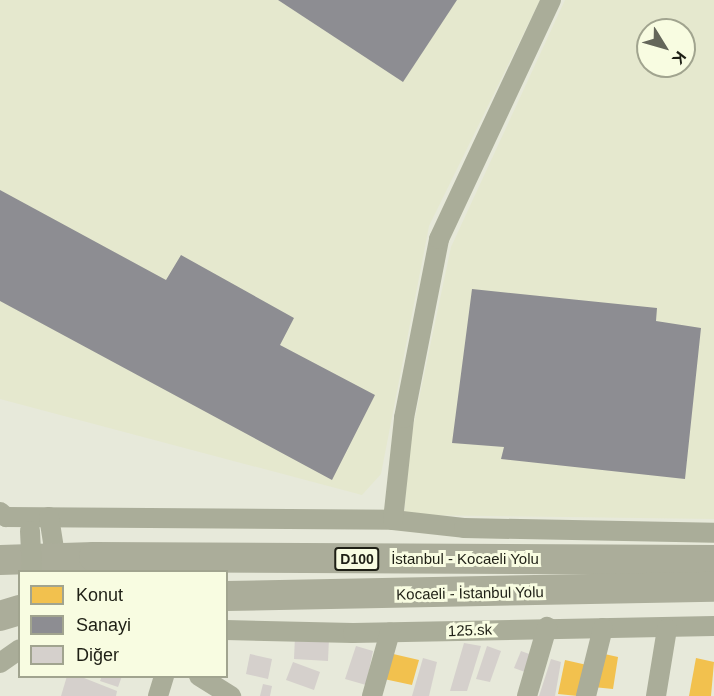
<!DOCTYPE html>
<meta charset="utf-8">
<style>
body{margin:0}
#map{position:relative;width:714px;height:696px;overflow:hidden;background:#e7e9da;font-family:Arial,sans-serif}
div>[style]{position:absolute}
.built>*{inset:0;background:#e5e8ce}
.homes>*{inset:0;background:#f2c14e}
.industry>*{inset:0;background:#8d8d92}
.building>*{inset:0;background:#d5d0cc}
.minor>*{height:20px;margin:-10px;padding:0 10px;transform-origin:10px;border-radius:10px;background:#aaad99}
.highway>*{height:30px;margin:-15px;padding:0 15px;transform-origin:15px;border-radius:15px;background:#abad9a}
.minor-bridge>*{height:20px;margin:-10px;padding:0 10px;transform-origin:10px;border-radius:10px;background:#aaad99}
span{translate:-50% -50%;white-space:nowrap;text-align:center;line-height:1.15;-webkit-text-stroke:6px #f8fce1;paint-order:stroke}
.shield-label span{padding:2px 4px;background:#f8fce1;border:2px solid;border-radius:4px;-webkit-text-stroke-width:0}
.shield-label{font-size:14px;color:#1e1f15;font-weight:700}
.street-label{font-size:15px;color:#1e1f15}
.legend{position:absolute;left:18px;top:570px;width:210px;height:108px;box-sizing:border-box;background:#f8fce1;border:2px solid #a1a48f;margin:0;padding:8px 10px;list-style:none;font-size:18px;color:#1e1f15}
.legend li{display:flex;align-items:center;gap:12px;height:30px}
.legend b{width:30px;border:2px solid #a1a48f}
.north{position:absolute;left:636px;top:18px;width:60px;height:60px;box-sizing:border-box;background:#f8fce1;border:2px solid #a1a48f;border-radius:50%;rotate:127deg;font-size:16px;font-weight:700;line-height:24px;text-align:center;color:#1e1f15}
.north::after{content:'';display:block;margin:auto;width:21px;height:27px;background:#64665a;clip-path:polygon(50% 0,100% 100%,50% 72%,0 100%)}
</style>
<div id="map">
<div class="built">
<i style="clip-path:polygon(0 0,540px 0,429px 226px,381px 474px,362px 495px,0 399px)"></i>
<i style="clip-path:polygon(evenodd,565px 0,714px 0,714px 519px,404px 515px,411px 437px,451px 247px,565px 0,648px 30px,684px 30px,684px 66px,648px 66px,648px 30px)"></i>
</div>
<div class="homes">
<i style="clip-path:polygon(389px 653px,419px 660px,412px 685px,384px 679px)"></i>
<i style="clip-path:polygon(600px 653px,618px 657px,613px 689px,593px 687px)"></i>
<i style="clip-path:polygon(696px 658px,714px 662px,711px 696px,689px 696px)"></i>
<i style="clip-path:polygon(565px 660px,587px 665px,578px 696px,558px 694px)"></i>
</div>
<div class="industry">
<i style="clip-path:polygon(278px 0,457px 0,403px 82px)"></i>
<i style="clip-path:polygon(0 190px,166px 280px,181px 255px,294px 318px,280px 345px,375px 395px,332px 480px,0 301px)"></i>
<i style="clip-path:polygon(472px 289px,657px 308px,656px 321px,701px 328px,685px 479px,501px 459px,504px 447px,452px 443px)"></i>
</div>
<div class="building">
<i style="clip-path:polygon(295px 636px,329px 638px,328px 661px,294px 659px)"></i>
<i style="clip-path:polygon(464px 643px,481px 646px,467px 691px,450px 691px)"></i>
<i style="clip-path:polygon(356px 646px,373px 651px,366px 685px,345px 679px)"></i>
<i style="clip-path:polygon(487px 646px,501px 651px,490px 682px,476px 679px)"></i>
<i style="clip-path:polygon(521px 651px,532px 655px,525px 672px,514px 668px)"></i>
<i style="clip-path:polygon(250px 654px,272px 659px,268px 679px,246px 674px)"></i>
<i style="clip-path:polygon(423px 658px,437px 662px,429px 696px,412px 696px)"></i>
<i style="clip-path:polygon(551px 659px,561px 662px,555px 696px,539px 696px)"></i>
<i style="clip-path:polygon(293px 662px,320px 672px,314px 690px,286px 680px)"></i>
<i style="clip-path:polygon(67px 676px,79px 676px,117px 691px,116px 696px,61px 696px)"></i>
<i style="clip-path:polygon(102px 676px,122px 676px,118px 687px,100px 681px)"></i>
<i style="clip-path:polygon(263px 684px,272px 686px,270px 696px,260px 696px)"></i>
</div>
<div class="minor">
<i style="left:0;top:512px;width:8px;rotate:40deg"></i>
<i style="left:6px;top:517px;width:387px;rotate:0.4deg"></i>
<i style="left:393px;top:520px;width:71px;rotate:6.4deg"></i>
<i style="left:464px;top:528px;width:250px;rotate:1.1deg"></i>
<i style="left:49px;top:517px;width:32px;rotate:81deg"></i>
<i style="left:393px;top:520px;width:103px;rotate:-83.8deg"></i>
<i style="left:404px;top:418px;width:182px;rotate:-78.9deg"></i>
<i style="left:439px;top:239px;width:264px;rotate:-64.9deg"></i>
<i style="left:226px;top:630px;width:127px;rotate:1.4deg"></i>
<i style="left:353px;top:633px;width:361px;rotate:-1.1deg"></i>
<i style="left:0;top:663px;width:24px;rotate:-35deg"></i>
<i style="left:199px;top:676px;width:38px;rotate:32deg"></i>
<i style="left:158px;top:696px;width:21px;rotate:-73deg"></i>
<i style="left:372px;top:696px;width:66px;rotate:-74.3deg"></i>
<i style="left:527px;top:696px;width:72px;rotate:-73.8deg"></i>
<i style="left:586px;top:696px;width:70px;rotate:-76deg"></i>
<i style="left:656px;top:696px;width:68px;rotate:-80.7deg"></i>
</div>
<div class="highway">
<i style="left:0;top:560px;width:94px;rotate:-1.8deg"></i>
<i style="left:94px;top:557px;width:620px;rotate:0.28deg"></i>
<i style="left:226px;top:596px;width:488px;rotate:-1.1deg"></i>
<i style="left:0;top:616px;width:21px;rotate:-17deg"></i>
</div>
<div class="minor-bridge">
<i style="left:30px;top:531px;width:41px;rotate:87.2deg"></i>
</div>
<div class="shield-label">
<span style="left:357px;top:559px">D100</span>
</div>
<div class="street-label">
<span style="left:465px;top:559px">İstanbul - Kocaeli Yolu</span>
<span style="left:470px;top:593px;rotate:-1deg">Kocaeli - İstanbul Yolu</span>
<span style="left:470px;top:630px;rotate:-2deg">125.sk</span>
</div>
<ul class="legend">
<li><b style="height:16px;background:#f2c14e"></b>Konut</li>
<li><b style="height:16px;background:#8d8d92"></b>Sanayi</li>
<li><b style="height:16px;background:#d5d0cc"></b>Diğer</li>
</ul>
<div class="north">K</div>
</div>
